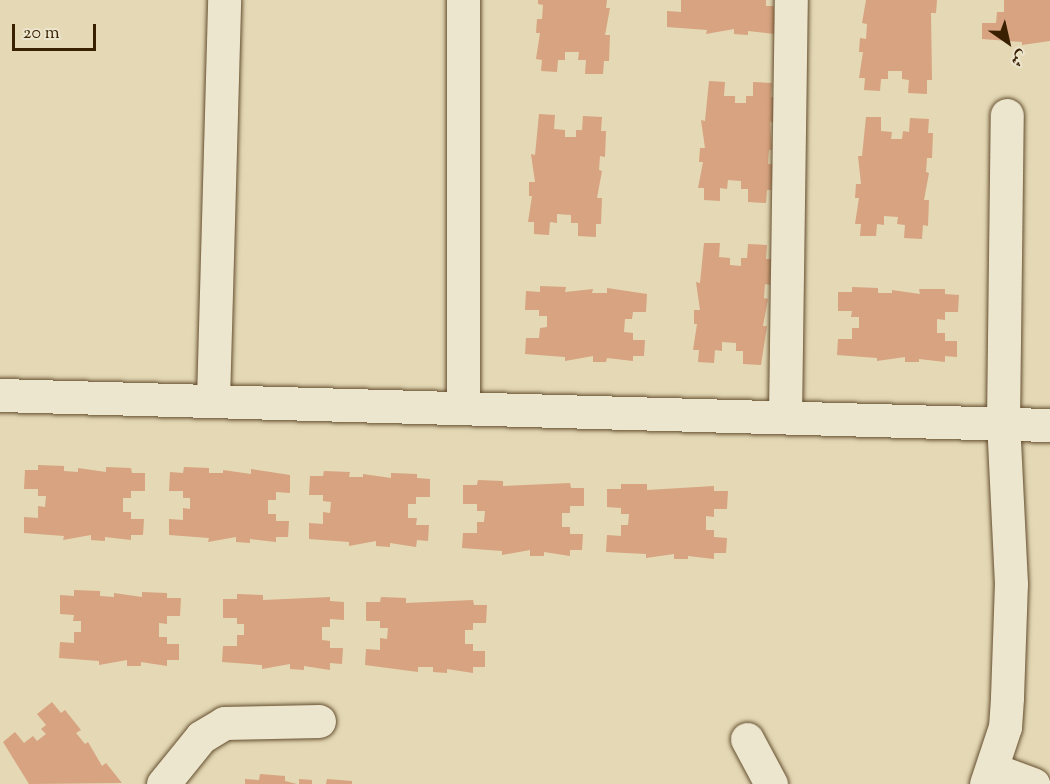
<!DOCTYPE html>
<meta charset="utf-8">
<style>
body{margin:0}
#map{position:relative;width:1050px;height:784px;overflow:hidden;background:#e4d8b5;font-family:"Sorts Mill Goudy",Amiri,serif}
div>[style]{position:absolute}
.building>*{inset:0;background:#d7a380}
.roads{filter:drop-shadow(0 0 2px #644e2e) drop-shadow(0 0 2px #644e2e)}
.minor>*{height:33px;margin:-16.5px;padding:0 16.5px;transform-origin:16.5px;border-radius:16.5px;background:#ede6cf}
span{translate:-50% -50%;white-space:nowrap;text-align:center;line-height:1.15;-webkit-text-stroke:5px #ede6cf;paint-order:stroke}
.north{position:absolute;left:978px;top:12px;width:60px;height:60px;-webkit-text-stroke:4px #ede6cf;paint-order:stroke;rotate:146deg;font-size:16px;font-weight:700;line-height:24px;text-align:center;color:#392001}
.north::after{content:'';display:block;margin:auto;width:21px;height:27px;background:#392001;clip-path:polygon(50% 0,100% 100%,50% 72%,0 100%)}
.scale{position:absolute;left:12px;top:24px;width:84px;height:27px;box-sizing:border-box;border:3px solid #392001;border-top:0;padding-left:8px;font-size:18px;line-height:21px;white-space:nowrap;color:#392001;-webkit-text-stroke:4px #ede6cf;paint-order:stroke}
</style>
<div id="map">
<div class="building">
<i style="clip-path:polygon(538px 0,607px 0,606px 8px,610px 8px,605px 35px,610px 35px,609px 61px,604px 61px,603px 74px,585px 74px,586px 60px,578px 60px,579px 52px,565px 52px,565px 60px,558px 60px,557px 72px,541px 71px,542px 60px,536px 59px,540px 33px,536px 33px,537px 19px,542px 19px,543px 5px,538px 4px)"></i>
<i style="clip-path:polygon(681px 0,766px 0,766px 6px,774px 6px,774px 13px,786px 13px,774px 34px,748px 31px,748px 35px,734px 34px,734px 29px,706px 34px,707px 30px,667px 27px,667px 11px,681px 12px)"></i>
<i style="clip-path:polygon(866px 0,937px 0,936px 13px,931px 13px,932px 80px,927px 80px,927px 94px,908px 93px,909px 80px,902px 79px,902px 71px,888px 71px,888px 79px,881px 79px,880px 91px,864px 90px,865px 78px,859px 78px,863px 52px,859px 52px,860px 38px,866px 39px,867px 24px,862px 23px)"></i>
<i style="clip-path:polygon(1004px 0,1050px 0,1050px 41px,1022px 45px,1022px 42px,982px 39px,982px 23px,996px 23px,997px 12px,1004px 12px)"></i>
<i style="clip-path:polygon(709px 81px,725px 82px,724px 96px,735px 96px,735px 103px,746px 103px,746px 96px,753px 96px,753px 82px,772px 83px,771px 97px,777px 97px,775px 123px,770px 122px,772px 150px,769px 150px,768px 164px,773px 164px,771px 190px,767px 190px,766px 203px,748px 202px,748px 189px,741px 189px,741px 181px,728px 180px,727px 189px,720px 188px,720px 201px,704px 200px,704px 188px,698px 188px,703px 162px,699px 162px,700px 148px,705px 148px,701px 120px,705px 121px)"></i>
<i style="clip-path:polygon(539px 114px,555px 115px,554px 129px,565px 130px,565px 137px,576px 137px,576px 130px,582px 130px,583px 116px,602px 117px,601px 131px,606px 131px,605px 157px,600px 156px,599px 170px,602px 171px,597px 198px,602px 198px,601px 224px,596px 224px,596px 237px,578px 236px,578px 223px,571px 223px,571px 215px,557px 214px,557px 223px,550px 222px,549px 235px,534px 234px,534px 222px,528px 222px,532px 196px,529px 196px,529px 182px,535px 182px,531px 154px,535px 155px)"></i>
<i style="clip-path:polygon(866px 117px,881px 117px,881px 131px,892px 132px,891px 139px,902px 139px,903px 131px,909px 132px,910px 118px,929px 119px,928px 133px,933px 133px,932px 158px,927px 158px,926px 172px,929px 173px,924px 200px,929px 200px,928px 226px,923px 225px,922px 239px,904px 238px,905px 225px,897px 224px,898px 217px,884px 216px,884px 225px,877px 224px,876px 236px,860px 236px,861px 224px,855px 224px,859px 198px,855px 198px,856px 184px,861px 184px,858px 156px,862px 156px)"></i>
<i style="clip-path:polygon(704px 243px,720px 243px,719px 257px,730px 258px,730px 265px,741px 266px,741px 258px,747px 258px,748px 244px,767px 245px,766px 259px,771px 259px,770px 285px,765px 284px,764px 298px,768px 299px,763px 326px,767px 326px,761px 365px,743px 364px,743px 351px,736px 351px,736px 343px,722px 342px,722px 351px,715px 350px,714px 363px,698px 362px,699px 350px,693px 350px,697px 324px,694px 324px,694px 310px,700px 310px,696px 282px,700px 283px)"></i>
<i style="clip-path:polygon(540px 286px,566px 287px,565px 292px,593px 289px,592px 293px,607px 293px,607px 288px,647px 294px,646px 312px,633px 312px,632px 319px,625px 319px,624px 332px,633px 333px,633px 340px,645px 340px,644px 356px,633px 356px,633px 361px,607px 358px,606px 362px,593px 362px,593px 356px,565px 361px,565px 357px,525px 354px,526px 338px,539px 338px,540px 328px,547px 327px,547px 316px,539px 316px,539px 310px,525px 310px,526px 291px,540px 292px)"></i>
<i style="clip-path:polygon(852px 287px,878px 288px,878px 293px,892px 293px,892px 290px,920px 294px,919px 289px,945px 289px,945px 294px,959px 295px,958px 312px,945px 312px,945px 320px,937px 319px,937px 333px,945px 333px,945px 341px,957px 341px,957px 357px,945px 356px,945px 362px,919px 359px,919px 362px,905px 362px,905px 357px,877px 361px,877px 358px,837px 355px,838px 339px,852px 339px,852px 328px,859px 328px,859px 317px,851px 317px,852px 311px,838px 311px,838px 292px,852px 292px)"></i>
<i style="clip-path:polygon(38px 465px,64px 466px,64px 471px,78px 472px,78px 468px,106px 472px,106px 467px,131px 468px,132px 473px,145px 473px,145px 491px,131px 491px,131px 498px,123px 498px,123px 512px,131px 512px,131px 519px,144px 519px,143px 535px,131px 535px,131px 540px,105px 537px,105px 541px,91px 540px,91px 535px,63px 540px,64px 536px,24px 533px,24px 517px,38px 518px,38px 506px,45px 507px,46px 496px,38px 496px,38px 489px,24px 489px,25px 470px,38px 470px)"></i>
<i style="clip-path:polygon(184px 467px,209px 468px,209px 473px,223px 473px,223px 470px,251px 474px,251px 469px,290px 475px,290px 493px,276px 492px,276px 500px,268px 500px,268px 514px,276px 514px,276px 521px,289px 521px,288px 537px,276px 537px,276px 542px,250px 539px,250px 543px,236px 542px,236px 537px,208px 542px,209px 538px,169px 535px,169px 519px,183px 520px,183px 508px,190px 509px,190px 498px,183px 498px,183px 491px,169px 491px,170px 472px,183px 473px)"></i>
<i style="clip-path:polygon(324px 471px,350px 472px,349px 477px,363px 477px,363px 474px,391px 478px,391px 473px,417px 474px,417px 478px,430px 479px,430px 497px,416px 497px,416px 504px,408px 504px,408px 518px,417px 518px,416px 525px,429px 525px,428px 541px,417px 540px,416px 547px,390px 543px,390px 547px,376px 546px,376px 541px,349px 546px,349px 542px,309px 539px,309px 523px,323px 524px,323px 512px,330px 513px,331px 502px,323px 501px,323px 495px,309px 495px,310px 476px,323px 476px)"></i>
<i style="clip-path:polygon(478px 480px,503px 481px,503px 486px,570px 483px,571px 488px,584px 488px,584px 506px,570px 506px,570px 513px,562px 513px,562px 527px,570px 527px,570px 534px,583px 534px,582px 550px,570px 550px,570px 556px,544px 552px,544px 556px,530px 556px,530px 550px,502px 555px,502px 551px,462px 548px,463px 533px,477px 533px,477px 522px,484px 522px,485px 511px,477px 511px,477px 504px,463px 504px,463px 485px,477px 485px)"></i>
<i style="clip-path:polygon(621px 484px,647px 484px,647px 490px,714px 486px,714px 491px,728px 491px,727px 509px,714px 509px,714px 517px,706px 516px,706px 530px,714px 530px,714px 537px,727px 538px,726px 553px,714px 553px,714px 559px,688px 556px,688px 559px,674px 559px,674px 554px,646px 558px,646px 554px,606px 552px,607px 535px,621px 536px,621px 525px,628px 525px,629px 514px,621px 514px,621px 508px,607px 507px,607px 489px,621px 489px)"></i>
<i style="clip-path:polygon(74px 590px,100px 591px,100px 596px,114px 597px,114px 593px,142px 597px,142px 592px,167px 593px,167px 598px,181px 598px,180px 616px,167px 616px,167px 624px,159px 623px,159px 637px,167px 637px,167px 644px,179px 644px,179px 660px,167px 660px,167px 666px,141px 662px,141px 666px,127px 666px,127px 660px,99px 665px,99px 661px,59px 658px,60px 642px,74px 643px,74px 632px,81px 632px,81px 621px,73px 621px,74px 615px,60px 614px,60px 595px,74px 596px)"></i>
<i style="clip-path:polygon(237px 594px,263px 595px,263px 600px,330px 597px,330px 601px,344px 602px,344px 620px,330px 619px,330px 627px,322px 627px,322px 640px,330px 641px,330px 648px,343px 648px,342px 664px,330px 663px,330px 670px,304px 666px,304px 670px,290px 669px,290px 664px,262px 669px,262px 665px,222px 662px,223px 646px,237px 646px,237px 635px,244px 635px,244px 624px,237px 624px,237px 618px,223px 618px,223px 599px,237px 599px)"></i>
<i style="clip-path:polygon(381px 597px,406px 598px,406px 603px,473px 600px,474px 605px,487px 605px,486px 623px,473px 623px,473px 630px,465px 630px,465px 644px,473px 644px,473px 651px,485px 651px,485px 667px,473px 667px,473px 673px,447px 669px,447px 673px,433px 672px,433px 667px,418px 667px,418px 672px,365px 665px,366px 649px,380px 650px,380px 638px,387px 639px,388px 628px,380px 628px,380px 621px,366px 621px,366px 602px,380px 602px)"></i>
<i style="clip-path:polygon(52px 702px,61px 713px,65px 710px,81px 730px,76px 733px,85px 744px,88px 742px,102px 766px,106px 763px,122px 783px,29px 784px,3px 742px,15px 732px,24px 743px,33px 736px,37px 741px,46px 734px,41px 729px,46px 725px,37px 714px)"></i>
<i style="clip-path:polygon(260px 774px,285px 776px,285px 781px,297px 784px,245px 784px,245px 779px,259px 780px)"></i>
<i style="clip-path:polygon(299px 779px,312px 780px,312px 784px,299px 784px)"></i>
<i style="clip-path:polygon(327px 779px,352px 781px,352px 784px,326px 784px)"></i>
</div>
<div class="roads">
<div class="minor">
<i style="left:463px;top:0;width:407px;rotate:90deg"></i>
<i style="left:0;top:395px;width:1050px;rotate:1.64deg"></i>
<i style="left:213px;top:400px;width:400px;rotate:-88.4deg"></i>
<i style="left:785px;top:416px;width:416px;rotate:-89.2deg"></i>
<i style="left:747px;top:739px;width:51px;rotate:61.9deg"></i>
<i style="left:992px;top:769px;width:44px;rotate:20.1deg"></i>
<i style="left:163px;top:784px;width:60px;rotate:-51deg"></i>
<i style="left:201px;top:737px;width:27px;rotate:-31deg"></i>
<i style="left:224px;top:723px;width:95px;rotate:-1.2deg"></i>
<i style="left:986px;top:784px;width:60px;rotate:-71.6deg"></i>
<i style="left:1005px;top:727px;width:30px;rotate:-86deg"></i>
<i style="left:1007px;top:697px;width:113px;rotate:-88deg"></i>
<i style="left:1011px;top:584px;width:162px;rotate:-92.8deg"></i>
<i style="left:1003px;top:422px;width:307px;rotate:-89.3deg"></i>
</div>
</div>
<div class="north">ش</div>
<div class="scale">20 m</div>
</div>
